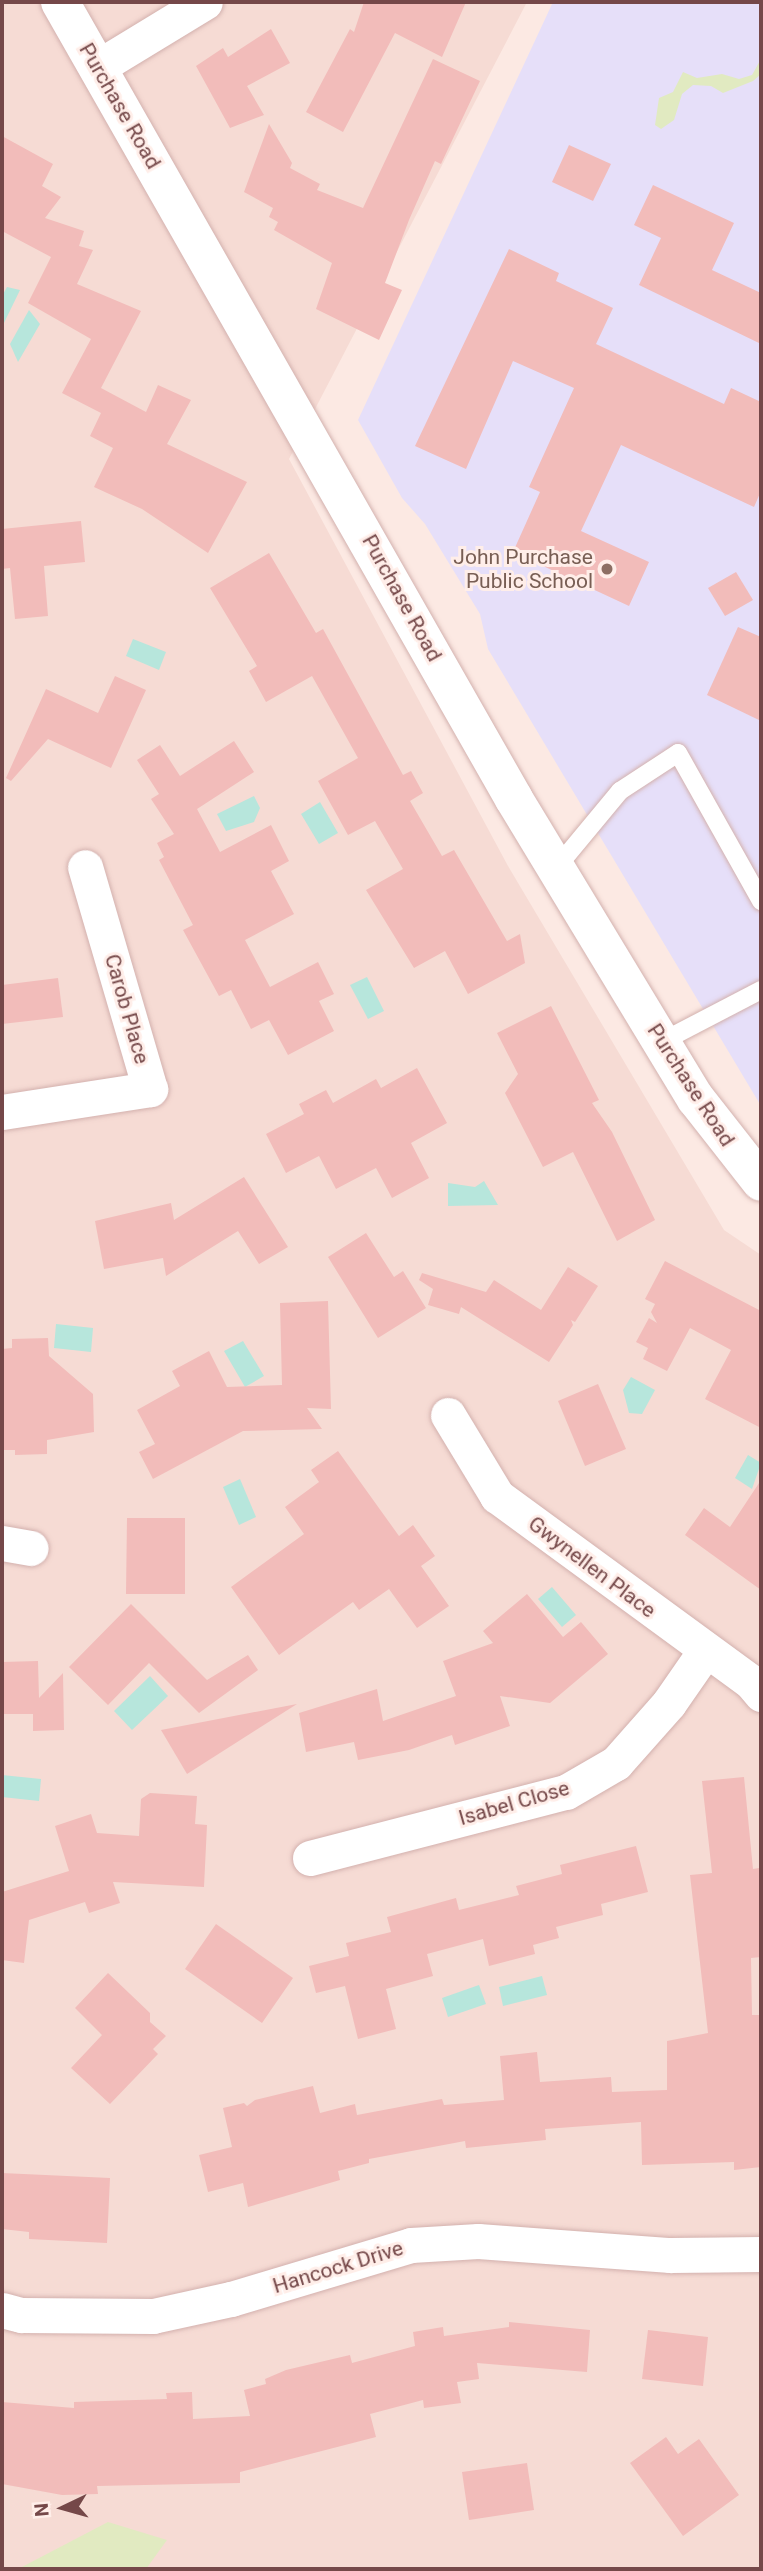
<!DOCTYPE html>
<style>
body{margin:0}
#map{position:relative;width:763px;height:2571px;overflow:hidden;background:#fce9e3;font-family:Roboto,sans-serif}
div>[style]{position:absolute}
.residential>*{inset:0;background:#f6dbd4}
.education>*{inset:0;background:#e6dff9}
.green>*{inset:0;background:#e1eac1}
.water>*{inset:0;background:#b7e6dc}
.building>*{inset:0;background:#f2bcba}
.roads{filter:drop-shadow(0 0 2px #d3b1ae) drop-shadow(0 0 2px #d3b1ae)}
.lane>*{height:18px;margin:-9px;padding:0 9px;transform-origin:9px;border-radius:9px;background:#fff}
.street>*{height:35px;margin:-17.5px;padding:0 17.5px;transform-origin:17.5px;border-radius:17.5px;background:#fff}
.secondary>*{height:38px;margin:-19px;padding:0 19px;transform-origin:19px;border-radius:19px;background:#fff}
.dots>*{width:19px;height:19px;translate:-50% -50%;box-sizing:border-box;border:4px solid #ffeee9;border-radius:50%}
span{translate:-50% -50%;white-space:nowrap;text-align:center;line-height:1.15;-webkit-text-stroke:6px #ffeee9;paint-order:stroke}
.street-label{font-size:21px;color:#754849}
.education-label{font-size:21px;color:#785e54}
.right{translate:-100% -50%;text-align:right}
.frame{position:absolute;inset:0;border:4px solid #754849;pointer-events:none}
.north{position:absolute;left:28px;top:2473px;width:70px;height:70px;-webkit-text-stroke:5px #ffeee9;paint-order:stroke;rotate:265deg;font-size:19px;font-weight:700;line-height:28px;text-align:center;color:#754849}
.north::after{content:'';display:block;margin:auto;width:24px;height:32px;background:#754849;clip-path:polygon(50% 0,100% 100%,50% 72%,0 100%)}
</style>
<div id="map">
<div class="residential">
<i style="clip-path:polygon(2px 2px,527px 2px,289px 459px,508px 866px,724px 1230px,761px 1255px,761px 2569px,2px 2569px)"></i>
</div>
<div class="education">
<i style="clip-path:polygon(553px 2px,761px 2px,761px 1106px,488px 649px,480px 614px,425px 524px,402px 498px,358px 420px)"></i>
</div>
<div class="green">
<i style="clip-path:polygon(761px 59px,761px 74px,753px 81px,723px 93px,711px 86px,693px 85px,682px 94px,674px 120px,661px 129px,655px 125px,659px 98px,673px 92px,683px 72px,697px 78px,722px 74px,739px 79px,752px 75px)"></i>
<i style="clip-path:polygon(108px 2522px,167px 2540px,146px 2569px,18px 2569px)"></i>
</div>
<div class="water">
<i style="clip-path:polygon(7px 287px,20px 290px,3px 325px,2px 296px)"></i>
<i style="clip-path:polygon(29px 310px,40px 324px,18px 362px,10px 344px)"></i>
<i style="clip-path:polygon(133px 639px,166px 652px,159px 670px,126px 656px)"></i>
<i style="clip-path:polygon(254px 796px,260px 808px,254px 822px,226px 831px,217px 814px)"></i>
<i style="clip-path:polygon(320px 802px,338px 833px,319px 844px,301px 814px)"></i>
<i style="clip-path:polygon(367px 977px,384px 1011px,368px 1019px,350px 985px)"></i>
<i style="clip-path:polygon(484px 1181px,498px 1205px,448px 1206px,448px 1183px,475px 1187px)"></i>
<i style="clip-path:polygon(56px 1324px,93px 1328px,91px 1352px,54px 1348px)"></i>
<i style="clip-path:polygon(243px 1341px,264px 1376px,245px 1387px,224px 1351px)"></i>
<i style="clip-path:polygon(631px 1377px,655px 1390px,642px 1414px,629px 1413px,623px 1390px)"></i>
<i style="clip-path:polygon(748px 1455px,761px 1463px,752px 1489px,735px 1478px)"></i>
<i style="clip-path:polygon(240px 1479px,256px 1517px,239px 1525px,223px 1487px)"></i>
<i style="clip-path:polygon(552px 1587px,576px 1615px,562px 1627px,538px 1599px)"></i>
<i style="clip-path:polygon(150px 1676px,168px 1696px,132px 1730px,114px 1711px)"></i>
<i style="clip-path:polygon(2px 1775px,41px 1779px,39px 1801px,2px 1797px)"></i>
<i style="clip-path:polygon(542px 1976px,547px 1995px,503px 2006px,499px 1987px)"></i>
<i style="clip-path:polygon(479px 1985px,486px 2004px,448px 2017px,442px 1998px)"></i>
</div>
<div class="building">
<i style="clip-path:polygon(364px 2px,466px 2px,442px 57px,395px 33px,343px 132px,306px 112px,350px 29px,354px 32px)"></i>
<i style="clip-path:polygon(271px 29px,290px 63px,247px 86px,264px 115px,230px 128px,196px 66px,223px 48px,228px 57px)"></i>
<i style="clip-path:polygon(433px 59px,480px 81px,441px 164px,435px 161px,409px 220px,385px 283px,402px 290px,379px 340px,316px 309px,332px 263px,274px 230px,278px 222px,269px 217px,273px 208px,244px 192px,269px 124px,292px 163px,290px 168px,320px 184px,317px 190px,363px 208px)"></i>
<i style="clip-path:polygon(2px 136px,53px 164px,42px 186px,61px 197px,45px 218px,84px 231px,79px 246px,93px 250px,77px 284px,141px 311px,101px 388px,146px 412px,158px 385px,191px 400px,167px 444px,247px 482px,208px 553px,142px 509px,94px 487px,113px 448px,90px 436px,101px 413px,62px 393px,91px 339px,28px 303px,51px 257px,2px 231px)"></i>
<i style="clip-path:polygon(569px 145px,611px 164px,593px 201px,552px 182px)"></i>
<i style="clip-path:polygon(653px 185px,734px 223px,712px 270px,761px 293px,761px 344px,639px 285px,661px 238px,634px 225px)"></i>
<i style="clip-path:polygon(509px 249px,559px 273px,556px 281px,613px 308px,596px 344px,724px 404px,731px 388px,761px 402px,761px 491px,754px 507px,621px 445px,581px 531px,649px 562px,629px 606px,513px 552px,540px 492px,529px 487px,574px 388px,513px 361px,466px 469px,415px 446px)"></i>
<i style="clip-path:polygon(81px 521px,85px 562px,44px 566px,48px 616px,15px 619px,10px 568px,2px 569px,2px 529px)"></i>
<i style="clip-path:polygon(269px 553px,316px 633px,323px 629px,403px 775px,411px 771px,423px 793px,410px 801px,442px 856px,454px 850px,507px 941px,520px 934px,525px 963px,468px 994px,445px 951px,414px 968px,366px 890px,403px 869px,375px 821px,348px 835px,318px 781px,358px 758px,312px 676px,266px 702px,249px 671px,257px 666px,210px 588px)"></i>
<i style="clip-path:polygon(736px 572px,753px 600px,725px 616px,708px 588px)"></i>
<i style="clip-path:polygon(738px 627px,761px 637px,761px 721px,707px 695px)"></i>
<i style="clip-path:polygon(115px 676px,146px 690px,111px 768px,48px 739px,11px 781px,6px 778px,46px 689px,98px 713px)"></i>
<i style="clip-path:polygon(234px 741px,254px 772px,197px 809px,220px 852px,271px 825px,289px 861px,271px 871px,294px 914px,245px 940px,270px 987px,318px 962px,334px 994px,319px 1001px,334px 1031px,288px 1055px,269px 1020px,251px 1029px,231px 990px,219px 996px,183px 930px,193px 925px,159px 860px,164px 857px,157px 843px,174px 834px,151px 799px,159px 794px,137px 760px,160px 745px,180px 776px)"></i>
<i style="clip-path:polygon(58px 978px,63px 1017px,2px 1024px,2px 985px)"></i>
<i style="clip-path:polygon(551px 1006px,599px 1100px,592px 1103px,612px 1132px,655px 1220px,617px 1241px,573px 1152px,543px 1167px,505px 1093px,518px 1074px,497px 1033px)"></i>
<i style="clip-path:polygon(417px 1068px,447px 1123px,411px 1143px,429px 1178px,392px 1198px,376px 1168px,336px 1189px,319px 1156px,286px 1173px,266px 1134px,304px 1114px,299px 1104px,326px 1090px,333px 1103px,376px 1079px,381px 1088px)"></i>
<i style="clip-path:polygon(244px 1177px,288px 1247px,259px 1264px,238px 1231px,166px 1276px,163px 1258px,104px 1269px,95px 1221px,171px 1203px,174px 1220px)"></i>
<i style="clip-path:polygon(366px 1233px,394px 1277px,403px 1271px,426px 1308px,378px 1338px,328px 1257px)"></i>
<i style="clip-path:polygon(665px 1261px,761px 1311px,761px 1428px,705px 1399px,731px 1350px,690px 1328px,667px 1371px,643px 1359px,648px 1348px,636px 1342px,649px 1318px,657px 1323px,651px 1312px,655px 1304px,645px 1299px)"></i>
<i style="clip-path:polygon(568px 1267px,598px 1286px,575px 1322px,571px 1320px,573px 1325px,549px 1362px,461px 1307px,459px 1314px,428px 1305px,433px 1289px,419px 1280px,422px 1273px,486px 1292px,494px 1280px,541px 1310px)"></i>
<i style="clip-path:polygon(328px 1301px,331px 1409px,307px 1408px,322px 1429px,243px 1431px,153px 1479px,139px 1452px,155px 1444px,137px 1410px,180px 1386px,172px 1371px,209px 1351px,227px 1387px,282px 1385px,280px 1303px)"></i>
<i style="clip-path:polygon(48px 1338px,49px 1356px,93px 1394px,94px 1432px,47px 1440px,47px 1454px,15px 1455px,15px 1450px,2px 1450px,2px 1349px,12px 1348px,12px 1339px)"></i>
<i style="clip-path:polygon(598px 1384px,626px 1449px,585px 1466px,558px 1401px)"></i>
<i style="clip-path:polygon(338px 1451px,399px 1536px,413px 1525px,435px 1556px,421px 1566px,449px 1606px,417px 1628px,389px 1589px,359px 1610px,353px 1602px,279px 1655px,231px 1587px,304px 1534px,285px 1507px,319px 1482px,311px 1470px)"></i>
<i style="clip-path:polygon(761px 1480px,761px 1590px,685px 1535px,704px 1508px,730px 1527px)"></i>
<i style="clip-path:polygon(127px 1518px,185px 1518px,185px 1594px,126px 1594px)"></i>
<i style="clip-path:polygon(527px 1594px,563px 1637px,581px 1622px,608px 1654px,550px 1703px,500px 1696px,510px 1726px,455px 1745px,452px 1735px,409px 1750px,358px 1760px,354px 1742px,306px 1752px,299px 1713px,377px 1689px,383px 1721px,456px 1696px,443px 1661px,493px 1643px,483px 1631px)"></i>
<i style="clip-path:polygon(131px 1604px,207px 1680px,248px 1655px,258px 1670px,199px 1713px,149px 1663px,108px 1705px,69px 1667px)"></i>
<i style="clip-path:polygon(38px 1661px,39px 1698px,63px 1673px,64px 1730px,33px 1731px,33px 1714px,2px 1714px,2px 1662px)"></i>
<i style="clip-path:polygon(297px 1704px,187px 1774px,161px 1730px)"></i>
<i style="clip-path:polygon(744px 1777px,753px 1869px,759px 1868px,761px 1893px,761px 1957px,751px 1958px,752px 2015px,761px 2015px,761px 2167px,734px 2170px,734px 2162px,642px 2165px,641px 2122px,545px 2129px,546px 2140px,466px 2148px,465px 2141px,369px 2159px,369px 2163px,338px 2171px,340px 2180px,248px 2207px,243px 2183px,208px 2192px,199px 2155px,232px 2147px,223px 2108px,244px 2103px,247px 2106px,255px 2100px,313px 2086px,320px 2113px,355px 2104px,357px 2115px,442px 2099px,444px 2105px,504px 2100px,500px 2056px,537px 2052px,540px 2082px,611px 2077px,612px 2092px,667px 2090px,667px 2041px,708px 2033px,690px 1875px,712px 1873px,702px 1781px)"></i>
<i style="clip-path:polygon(150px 1793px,197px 1796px,195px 1824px,207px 1825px,204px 1887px,113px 1882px,120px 1903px,89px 1913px,85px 1902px,29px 1920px,24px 1963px,2px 1960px,2px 1892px,69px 1871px,55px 1826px,91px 1814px,97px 1833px,139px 1836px,141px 1799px)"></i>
<i style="clip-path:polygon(636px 1846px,648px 1892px,601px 1904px,603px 1915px,556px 1927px,559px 1938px,533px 1945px,535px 1954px,489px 1966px,483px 1939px,427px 1954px,433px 1976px,386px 1989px,396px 2029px,358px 2039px,345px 1986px,316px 1993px,309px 1966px,349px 1956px,346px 1943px,391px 1932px,387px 1917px,456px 1898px,459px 1910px,519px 1895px,516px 1886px,562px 1874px,560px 1865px)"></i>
<i style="clip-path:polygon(216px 1924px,293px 1978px,262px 2023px,185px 1969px)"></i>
<i style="clip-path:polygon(108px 1973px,150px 2013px,150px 2022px,166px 2036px,153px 2049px,158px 2054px,110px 2104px,71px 2068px,102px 2035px,75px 2008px)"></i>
<i style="clip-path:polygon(2px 2173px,110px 2178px,107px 2243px,29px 2239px,29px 2232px,2px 2229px)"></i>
<i style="clip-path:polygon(509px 2322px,590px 2330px,587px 2372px,477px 2363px,479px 2379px,457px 2382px,461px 2403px,424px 2408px,423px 2400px,370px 2414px,376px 2437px,240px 2472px,240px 2483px,97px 2486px,98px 2494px,62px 2495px,2px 2484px,2px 2402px,74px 2408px,74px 2402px,167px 2399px,166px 2393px,192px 2392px,193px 2419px,250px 2416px,244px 2390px,266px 2384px,265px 2379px,286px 2370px,350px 2355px,352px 2363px,415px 2346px,413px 2332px,443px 2327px,444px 2336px,509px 2327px)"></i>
<i style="clip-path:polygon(648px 2330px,708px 2337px,703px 2386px,642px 2379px)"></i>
<i style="clip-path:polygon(666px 2437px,678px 2454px,699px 2439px,739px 2495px,683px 2536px,630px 2463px)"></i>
<i style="clip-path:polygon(527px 2463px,534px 2510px,469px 2520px,462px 2472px)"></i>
</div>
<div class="roads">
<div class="lane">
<i style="left:557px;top:867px;width:99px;rotate:-50.3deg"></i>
<i style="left:620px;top:791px;width:69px;rotate:-33.2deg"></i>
<i style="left:678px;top:753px;width:170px;rotate:60.7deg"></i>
<i style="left:661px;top:1042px;width:113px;rotate:-27.5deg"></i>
</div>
<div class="street">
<i style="left:98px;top:67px;width:125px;rotate:-31.3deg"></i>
<i style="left:2px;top:1112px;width:150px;rotate:-8.8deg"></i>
<i style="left:150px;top:1089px;width:231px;rotate:-106.3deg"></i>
<i style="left:448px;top:1415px;width:95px;rotate:58.8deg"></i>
<i style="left:497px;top:1496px;width:315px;rotate:36.2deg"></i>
<i style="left:751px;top:1682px;width:16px;rotate:50deg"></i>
<i style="left:2px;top:1543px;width:29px;rotate:10deg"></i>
<i style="left:310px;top:1858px;width:264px;rotate:-14.5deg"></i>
<i style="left:566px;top:1792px;width:58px;rotate:-30.1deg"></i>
<i style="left:616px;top:1763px;width:80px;rotate:-48.5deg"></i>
<i style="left:669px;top:1703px;width:63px;rotate:-55.3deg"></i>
<i style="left:2px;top:2310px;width:20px;rotate:15deg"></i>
<i style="left:21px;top:2315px;width:132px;rotate:0.4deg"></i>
<i style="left:153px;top:2316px;width:80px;rotate:-12.3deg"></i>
<i style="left:231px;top:2299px;width:188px;rotate:-16.7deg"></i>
<i style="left:411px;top:2245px;width:67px;rotate:-3.4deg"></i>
<i style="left:478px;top:2241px;width:193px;rotate:4.2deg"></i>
<i style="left:670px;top:2255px;width:91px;rotate:-0.6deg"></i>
</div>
<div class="secondary">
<i style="left:60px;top:2px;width:917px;rotate:60.33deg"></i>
<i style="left:514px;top:799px;width:351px;rotate:58.8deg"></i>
<i style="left:696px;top:1099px;width:105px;rotate:51.9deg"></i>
</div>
</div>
<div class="dots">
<i style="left:607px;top:569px;background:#8d6e63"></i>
</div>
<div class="street-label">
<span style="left:120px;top:106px;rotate:60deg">Purchase Road</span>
<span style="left:402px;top:598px;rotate:61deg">Purchase Road</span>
<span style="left:127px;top:1009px;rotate:74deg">Carob Place</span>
<span style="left:691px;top:1085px;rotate:57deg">Purchase Road</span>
<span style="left:592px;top:1567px;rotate:37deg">Gwynellen Place</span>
<span style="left:514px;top:1803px;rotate:-16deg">Isabel Close</span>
<span style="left:338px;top:2267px;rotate:-17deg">Hancock Drive</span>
</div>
<div class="education-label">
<span class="right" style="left:593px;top:569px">John Purchase<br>Public School</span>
</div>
<div class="frame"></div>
<div class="north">N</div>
</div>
